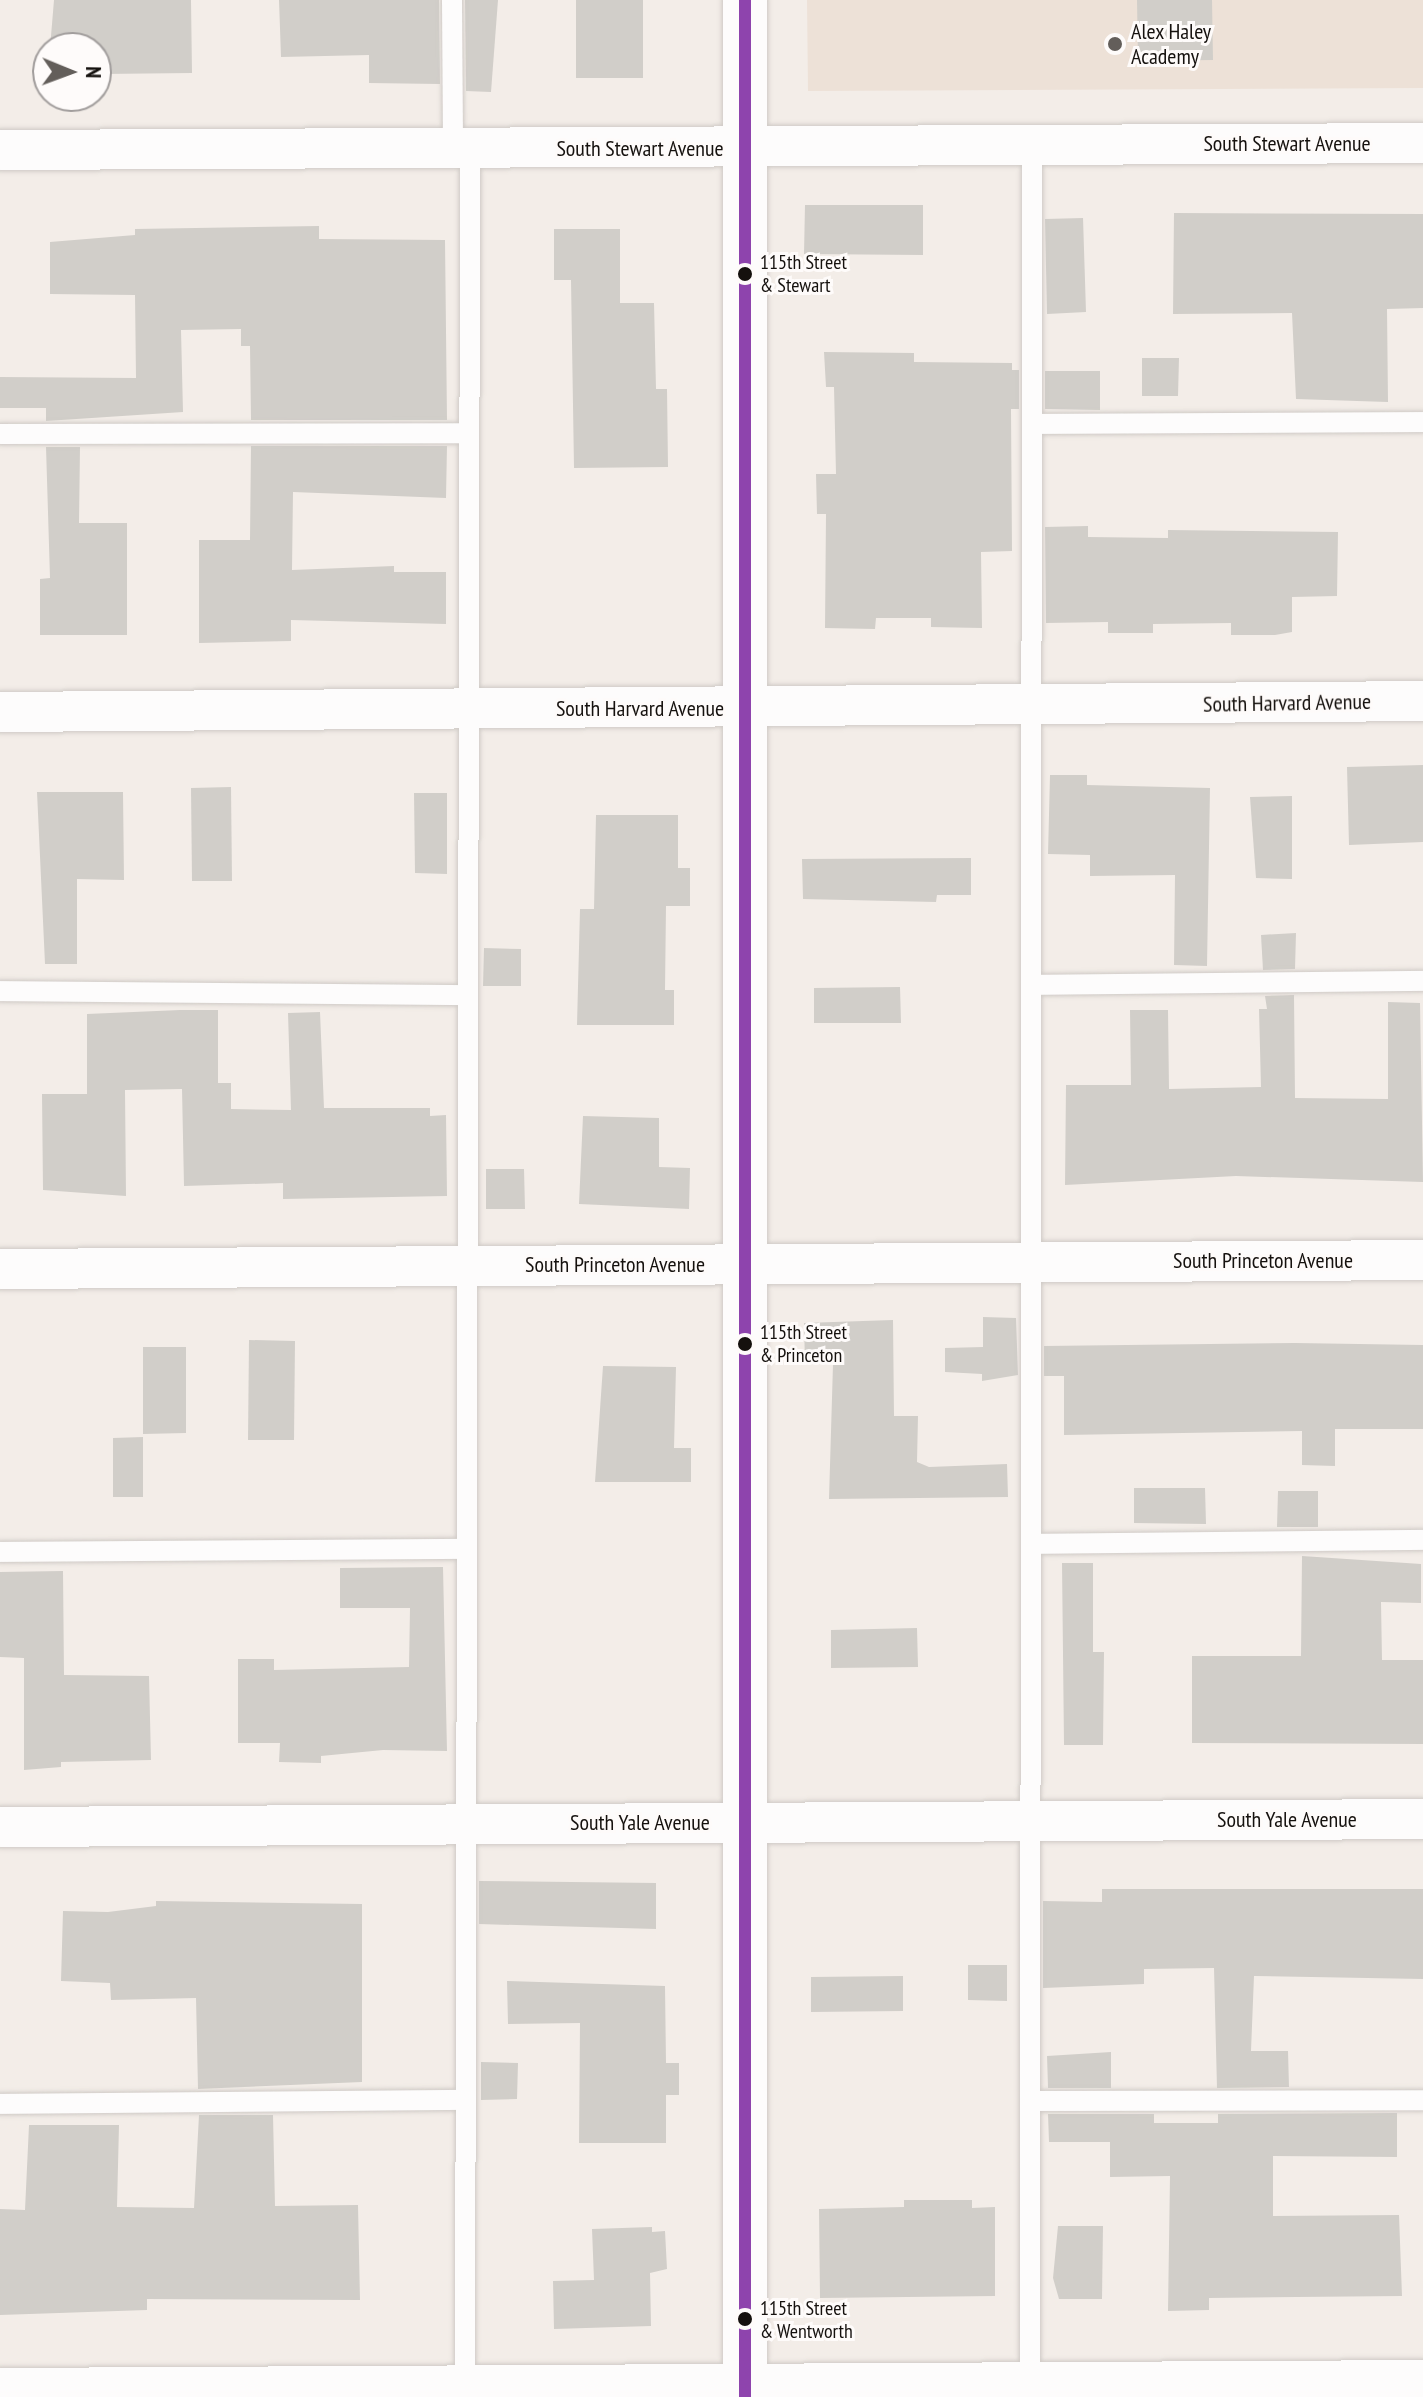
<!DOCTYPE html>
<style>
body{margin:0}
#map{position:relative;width:1423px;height:2397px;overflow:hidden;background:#f3ede8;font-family:"PT Sans Narrow",sans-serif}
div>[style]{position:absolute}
.built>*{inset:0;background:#ede1d7}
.building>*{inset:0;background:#d1cec9}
.roads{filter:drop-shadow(0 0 2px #cfcac6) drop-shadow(0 0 2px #cfcac6)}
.service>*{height:20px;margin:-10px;padding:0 10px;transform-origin:10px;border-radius:10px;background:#fdfcfc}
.minor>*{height:40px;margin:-20px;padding:0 20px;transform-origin:20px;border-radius:20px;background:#fdfcfc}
.tertiary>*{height:44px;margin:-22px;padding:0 22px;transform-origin:22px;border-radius:22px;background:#fdfcfc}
.bus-1>*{height:12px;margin:-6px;padding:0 6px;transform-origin:6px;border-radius:6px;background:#8e44ad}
.dots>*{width:22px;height:22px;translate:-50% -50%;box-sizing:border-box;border:4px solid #fefbfa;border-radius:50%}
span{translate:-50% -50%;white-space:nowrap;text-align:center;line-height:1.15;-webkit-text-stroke:6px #fefbfa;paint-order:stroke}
.bus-label{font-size:20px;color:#15110e}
.left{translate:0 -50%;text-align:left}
.poi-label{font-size:22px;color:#15110e}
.street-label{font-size:22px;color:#15110e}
.north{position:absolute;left:32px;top:32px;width:80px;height:80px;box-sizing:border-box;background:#fefbfa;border:2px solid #a19d9c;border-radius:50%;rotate:91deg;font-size:22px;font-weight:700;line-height:32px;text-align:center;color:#15110e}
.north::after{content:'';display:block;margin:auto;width:28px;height:36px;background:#635e5a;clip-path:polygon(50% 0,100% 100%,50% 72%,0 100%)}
</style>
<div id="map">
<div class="built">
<i style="clip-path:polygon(807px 0,1423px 0,1423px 88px,808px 91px)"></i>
</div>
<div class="building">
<i style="clip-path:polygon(54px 0,191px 0,192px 73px,102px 74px,101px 48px,50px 48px)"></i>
<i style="clip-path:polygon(279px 0,439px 0,440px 84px,369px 83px,369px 55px,281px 57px)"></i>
<i style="clip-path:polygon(465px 0,498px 0,491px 92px,466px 91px)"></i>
<i style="clip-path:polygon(576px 0,643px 0,643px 78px,576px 78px)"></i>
<i style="clip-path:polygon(1137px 0,1212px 0,1213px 60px,1138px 61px)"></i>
<i style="clip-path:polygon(805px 205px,923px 205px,923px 255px,804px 254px)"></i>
<i style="clip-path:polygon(1174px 213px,1423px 214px,1423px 308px,1387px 309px,1388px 402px,1296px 399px,1292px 313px,1173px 314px)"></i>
<i style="clip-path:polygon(1083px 218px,1086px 312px,1047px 314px,1045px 219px)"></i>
<i style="clip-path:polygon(319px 226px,319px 239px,445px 240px,447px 420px,251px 420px,250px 346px,241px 346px,241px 329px,181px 330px,183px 412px,46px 421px,46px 408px,0 408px,0 377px,136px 378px,135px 295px,50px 294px,50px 242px,135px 235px,135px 229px)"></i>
<i style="clip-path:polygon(554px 229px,620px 229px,620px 303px,654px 303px,656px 389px,667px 389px,668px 467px,574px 468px,571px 280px,554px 280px)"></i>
<i style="clip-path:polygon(824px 352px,914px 353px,914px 362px,1012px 363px,1012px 370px,1019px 370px,1019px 409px,1011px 409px,1012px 551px,981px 552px,982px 628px,931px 627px,931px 618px,876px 618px,875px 629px,825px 628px,826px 514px,817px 514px,816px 474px,836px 474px,834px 387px,826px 387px)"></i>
<i style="clip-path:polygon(1142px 358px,1179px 358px,1178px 396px,1142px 396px)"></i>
<i style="clip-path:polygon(1045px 371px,1100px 371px,1100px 410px,1045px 409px)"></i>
<i style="clip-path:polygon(251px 446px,447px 446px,446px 498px,293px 492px,292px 570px,394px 566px,394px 572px,446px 572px,446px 624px,291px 620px,291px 641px,199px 643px,199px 540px,250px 540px)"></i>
<i style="clip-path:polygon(46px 447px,80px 447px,79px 523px,127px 523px,127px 635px,40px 635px,40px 579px,50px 578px)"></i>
<i style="clip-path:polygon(1088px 526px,1088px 537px,1168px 538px,1168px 530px,1338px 532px,1337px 596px,1292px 597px,1292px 632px,1275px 635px,1231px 635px,1231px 623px,1153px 624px,1153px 633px,1108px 633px,1108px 622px,1046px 623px,1045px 527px)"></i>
<i style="clip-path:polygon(1423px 765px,1423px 842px,1349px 845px,1347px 767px)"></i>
<i style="clip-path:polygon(1050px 775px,1087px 775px,1087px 785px,1210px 788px,1207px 966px,1174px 965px,1175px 875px,1090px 876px,1090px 855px,1048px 854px)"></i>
<i style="clip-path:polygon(231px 787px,232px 881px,192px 881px,191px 788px)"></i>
<i style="clip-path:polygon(37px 792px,123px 792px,124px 880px,77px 879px,77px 964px,45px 964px)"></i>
<i style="clip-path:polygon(414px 793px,447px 793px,447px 874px,415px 873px)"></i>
<i style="clip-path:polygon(1292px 796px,1292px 879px,1256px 878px,1250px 797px)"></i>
<i style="clip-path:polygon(596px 815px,678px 815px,678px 868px,690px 868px,690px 906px,666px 906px,665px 990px,674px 990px,674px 1025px,577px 1025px,580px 909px,594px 909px)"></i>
<i style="clip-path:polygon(971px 858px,971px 895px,937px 895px,936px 902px,803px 899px,802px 859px)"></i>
<i style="clip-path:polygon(1296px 933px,1295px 969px,1263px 970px,1261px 935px)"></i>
<i style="clip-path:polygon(484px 948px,521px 949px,521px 986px,483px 986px)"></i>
<i style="clip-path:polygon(900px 987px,901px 1023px,814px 1023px,814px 988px)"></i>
<i style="clip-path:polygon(1294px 995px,1295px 1098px,1388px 1099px,1388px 1002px,1420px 1003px,1423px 1182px,1236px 1176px,1065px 1185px,1066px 1085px,1131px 1085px,1130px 1010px,1168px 1010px,1169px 1089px,1261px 1087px,1259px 1009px,1267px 1009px,1265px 996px)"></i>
<i style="clip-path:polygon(180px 1010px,218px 1010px,218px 1083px,231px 1083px,231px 1109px,291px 1110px,288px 1013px,320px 1012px,324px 1108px,430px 1108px,430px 1116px,446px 1115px,447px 1196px,283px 1199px,283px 1183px,184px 1186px,182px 1089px,125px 1090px,126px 1196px,43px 1190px,42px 1094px,87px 1094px,87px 1014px)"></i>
<i style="clip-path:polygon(583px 1116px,659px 1118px,659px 1167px,690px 1168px,689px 1209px,579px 1204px)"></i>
<i style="clip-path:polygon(486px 1169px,524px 1169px,525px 1209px,486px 1209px)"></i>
<i style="clip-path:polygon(983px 1317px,1016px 1318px,1018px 1375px,982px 1381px,982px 1374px,945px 1372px,945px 1348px,983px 1347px)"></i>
<i style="clip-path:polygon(893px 1320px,894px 1416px,918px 1416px,917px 1462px,929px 1467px,1007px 1464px,1008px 1497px,829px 1499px,833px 1364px,805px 1364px,804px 1323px)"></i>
<i style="clip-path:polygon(249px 1340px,295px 1341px,294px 1440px,248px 1440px)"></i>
<i style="clip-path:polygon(1295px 1343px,1423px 1345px,1423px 1429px,1335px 1429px,1335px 1466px,1302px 1465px,1302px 1431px,1064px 1435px,1064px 1376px,1044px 1376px,1044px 1346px)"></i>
<i style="clip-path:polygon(143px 1347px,186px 1347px,186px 1433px,143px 1434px)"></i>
<i style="clip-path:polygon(603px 1366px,676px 1367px,674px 1448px,691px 1448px,691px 1482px,595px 1482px)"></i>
<i style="clip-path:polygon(143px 1437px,143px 1497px,113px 1497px,113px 1438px)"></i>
<i style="clip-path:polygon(1134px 1488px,1205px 1488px,1206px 1524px,1134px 1523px)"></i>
<i style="clip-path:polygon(1278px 1491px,1318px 1491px,1318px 1527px,1277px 1527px)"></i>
<i style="clip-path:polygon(1302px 1556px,1421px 1564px,1421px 1603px,1381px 1602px,1382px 1660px,1423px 1660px,1423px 1744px,1192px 1743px,1192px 1656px,1301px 1656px)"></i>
<i style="clip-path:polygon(1062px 1563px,1093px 1563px,1093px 1652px,1104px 1652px,1103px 1745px,1064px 1745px)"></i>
<i style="clip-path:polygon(443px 1567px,447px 1751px,383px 1750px,321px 1756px,321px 1763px,279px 1762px,280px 1743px,238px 1743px,238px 1659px,274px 1659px,274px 1670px,409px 1667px,410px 1608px,340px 1608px,340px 1568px)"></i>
<i style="clip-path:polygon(63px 1571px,64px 1675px,149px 1676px,151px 1760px,61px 1762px,61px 1767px,24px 1770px,24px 1658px,0 1657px,0 1572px)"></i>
<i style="clip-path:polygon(917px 1628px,918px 1667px,831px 1668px,831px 1630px)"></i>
<i style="clip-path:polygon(479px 1881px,656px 1883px,656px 1929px,479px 1924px)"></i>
<i style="clip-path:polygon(1102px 1889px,1423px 1889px,1423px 1979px,1254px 1976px,1251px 2051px,1288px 2051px,1289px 2087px,1217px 2088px,1214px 1968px,1144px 1969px,1144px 1984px,1043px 1988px,1043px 1901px,1102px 1902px)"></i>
<i style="clip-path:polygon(156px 1901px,362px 1904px,362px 2082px,198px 2089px,196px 1998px,111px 2000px,110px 1983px,61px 1981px,63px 1911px,108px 1912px,156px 1906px)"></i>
<i style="clip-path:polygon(968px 1965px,1007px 1965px,1007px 2001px,968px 2000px)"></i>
<i style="clip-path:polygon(903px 1976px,903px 2011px,811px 2012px,811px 1977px)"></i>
<i style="clip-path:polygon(507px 1981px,665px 1986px,666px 2063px,679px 2063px,679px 2095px,666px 2095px,666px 2143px,579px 2143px,580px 2023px,508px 2024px)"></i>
<i style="clip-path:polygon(1111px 2052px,1111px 2088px,1048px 2088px,1047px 2056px)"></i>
<i style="clip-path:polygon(481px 2062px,518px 2063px,517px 2099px,481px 2100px)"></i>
<i style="clip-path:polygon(1397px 2113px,1397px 2157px,1273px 2156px,1273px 2216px,1399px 2215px,1402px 2296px,1209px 2298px,1209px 2310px,1168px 2311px,1170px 2176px,1110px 2177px,1110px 2142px,1049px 2142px,1048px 2114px,1154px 2114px,1154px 2123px,1218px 2123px,1218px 2114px)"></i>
<i style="clip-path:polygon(199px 2115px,273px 2115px,275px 2206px,358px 2205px,360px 2300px,147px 2299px,147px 2310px,0 2315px,0 2209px,25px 2210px,29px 2125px,119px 2125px,117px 2207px,194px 2208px)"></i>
<i style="clip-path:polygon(904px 2200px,972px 2200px,972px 2208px,995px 2207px,995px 2296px,820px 2298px,819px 2209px,904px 2207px)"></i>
<i style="clip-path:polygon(1058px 2226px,1103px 2226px,1102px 2299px,1059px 2299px,1053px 2278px)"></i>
<i style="clip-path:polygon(652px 2227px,652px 2232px,665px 2231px,667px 2269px,650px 2273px,651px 2326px,554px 2329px,553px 2281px,594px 2280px,592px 2229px)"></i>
</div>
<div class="roads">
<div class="service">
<i style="left:452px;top:0;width:149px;rotate:89.6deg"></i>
<i style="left:1032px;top:424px;width:391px;rotate:-0.3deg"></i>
<i style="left:0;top:434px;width:469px;rotate:-0.1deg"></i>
<i style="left:1031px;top:985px;width:392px;rotate:-0.6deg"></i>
<i style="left:0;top:991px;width:468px;rotate:0.5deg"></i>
<i style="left:1031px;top:1544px;width:392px;rotate:-0.6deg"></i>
<i style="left:0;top:1552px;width:467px;rotate:-0.4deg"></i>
<i style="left:1031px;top:2101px;width:392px;rotate:-0.1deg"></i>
<i style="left:0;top:2104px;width:465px;rotate:-0.5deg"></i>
<i style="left:1030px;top:2389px;width:2243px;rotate:-89.95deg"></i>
<i style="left:465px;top:2393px;width:2244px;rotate:-89.87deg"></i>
</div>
<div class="minor">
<i style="left:0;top:150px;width:1423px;rotate:-0.28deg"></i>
<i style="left:0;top:712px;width:1423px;rotate:-0.44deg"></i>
<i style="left:0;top:1269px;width:1423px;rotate:-0.36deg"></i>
<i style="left:0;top:1827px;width:1423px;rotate:-0.32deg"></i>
</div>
<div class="tertiary">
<i style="left:0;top:2390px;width:1423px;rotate:-0.32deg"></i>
<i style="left:745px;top:2397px;width:2397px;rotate:-90deg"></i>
</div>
</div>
<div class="bus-1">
<i style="left:745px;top:0;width:2397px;rotate:90deg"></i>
</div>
<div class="dots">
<i style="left:1115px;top:44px;background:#635e5a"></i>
<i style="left:745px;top:274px;background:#15110e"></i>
<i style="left:745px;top:1344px;background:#15110e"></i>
<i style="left:745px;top:2319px;background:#15110e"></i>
</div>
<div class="bus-label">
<span class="left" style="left:760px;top:274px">115th Street<br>&amp; Stewart</span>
<span class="left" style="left:760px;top:1344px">115th Street<br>&amp; Princeton</span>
<span class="left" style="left:760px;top:2320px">115th Street<br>&amp; Wentworth</span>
</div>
<div class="poi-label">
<span class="left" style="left:1131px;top:44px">Alex Haley<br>Academy</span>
</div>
<div class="street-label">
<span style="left:1287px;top:144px">South Stewart Avenue</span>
<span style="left:640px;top:149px">South Stewart Avenue</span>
<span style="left:1287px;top:703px;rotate:-1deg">South Harvard Avenue</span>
<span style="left:640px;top:709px">South Harvard Avenue</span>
<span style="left:1263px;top:1261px">South Princeton Avenue</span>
<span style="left:615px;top:1265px">South Princeton Avenue</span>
<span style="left:1287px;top:1820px">South Yale Avenue</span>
<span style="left:640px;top:1823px">South Yale Avenue</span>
</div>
<div class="north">N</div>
</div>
